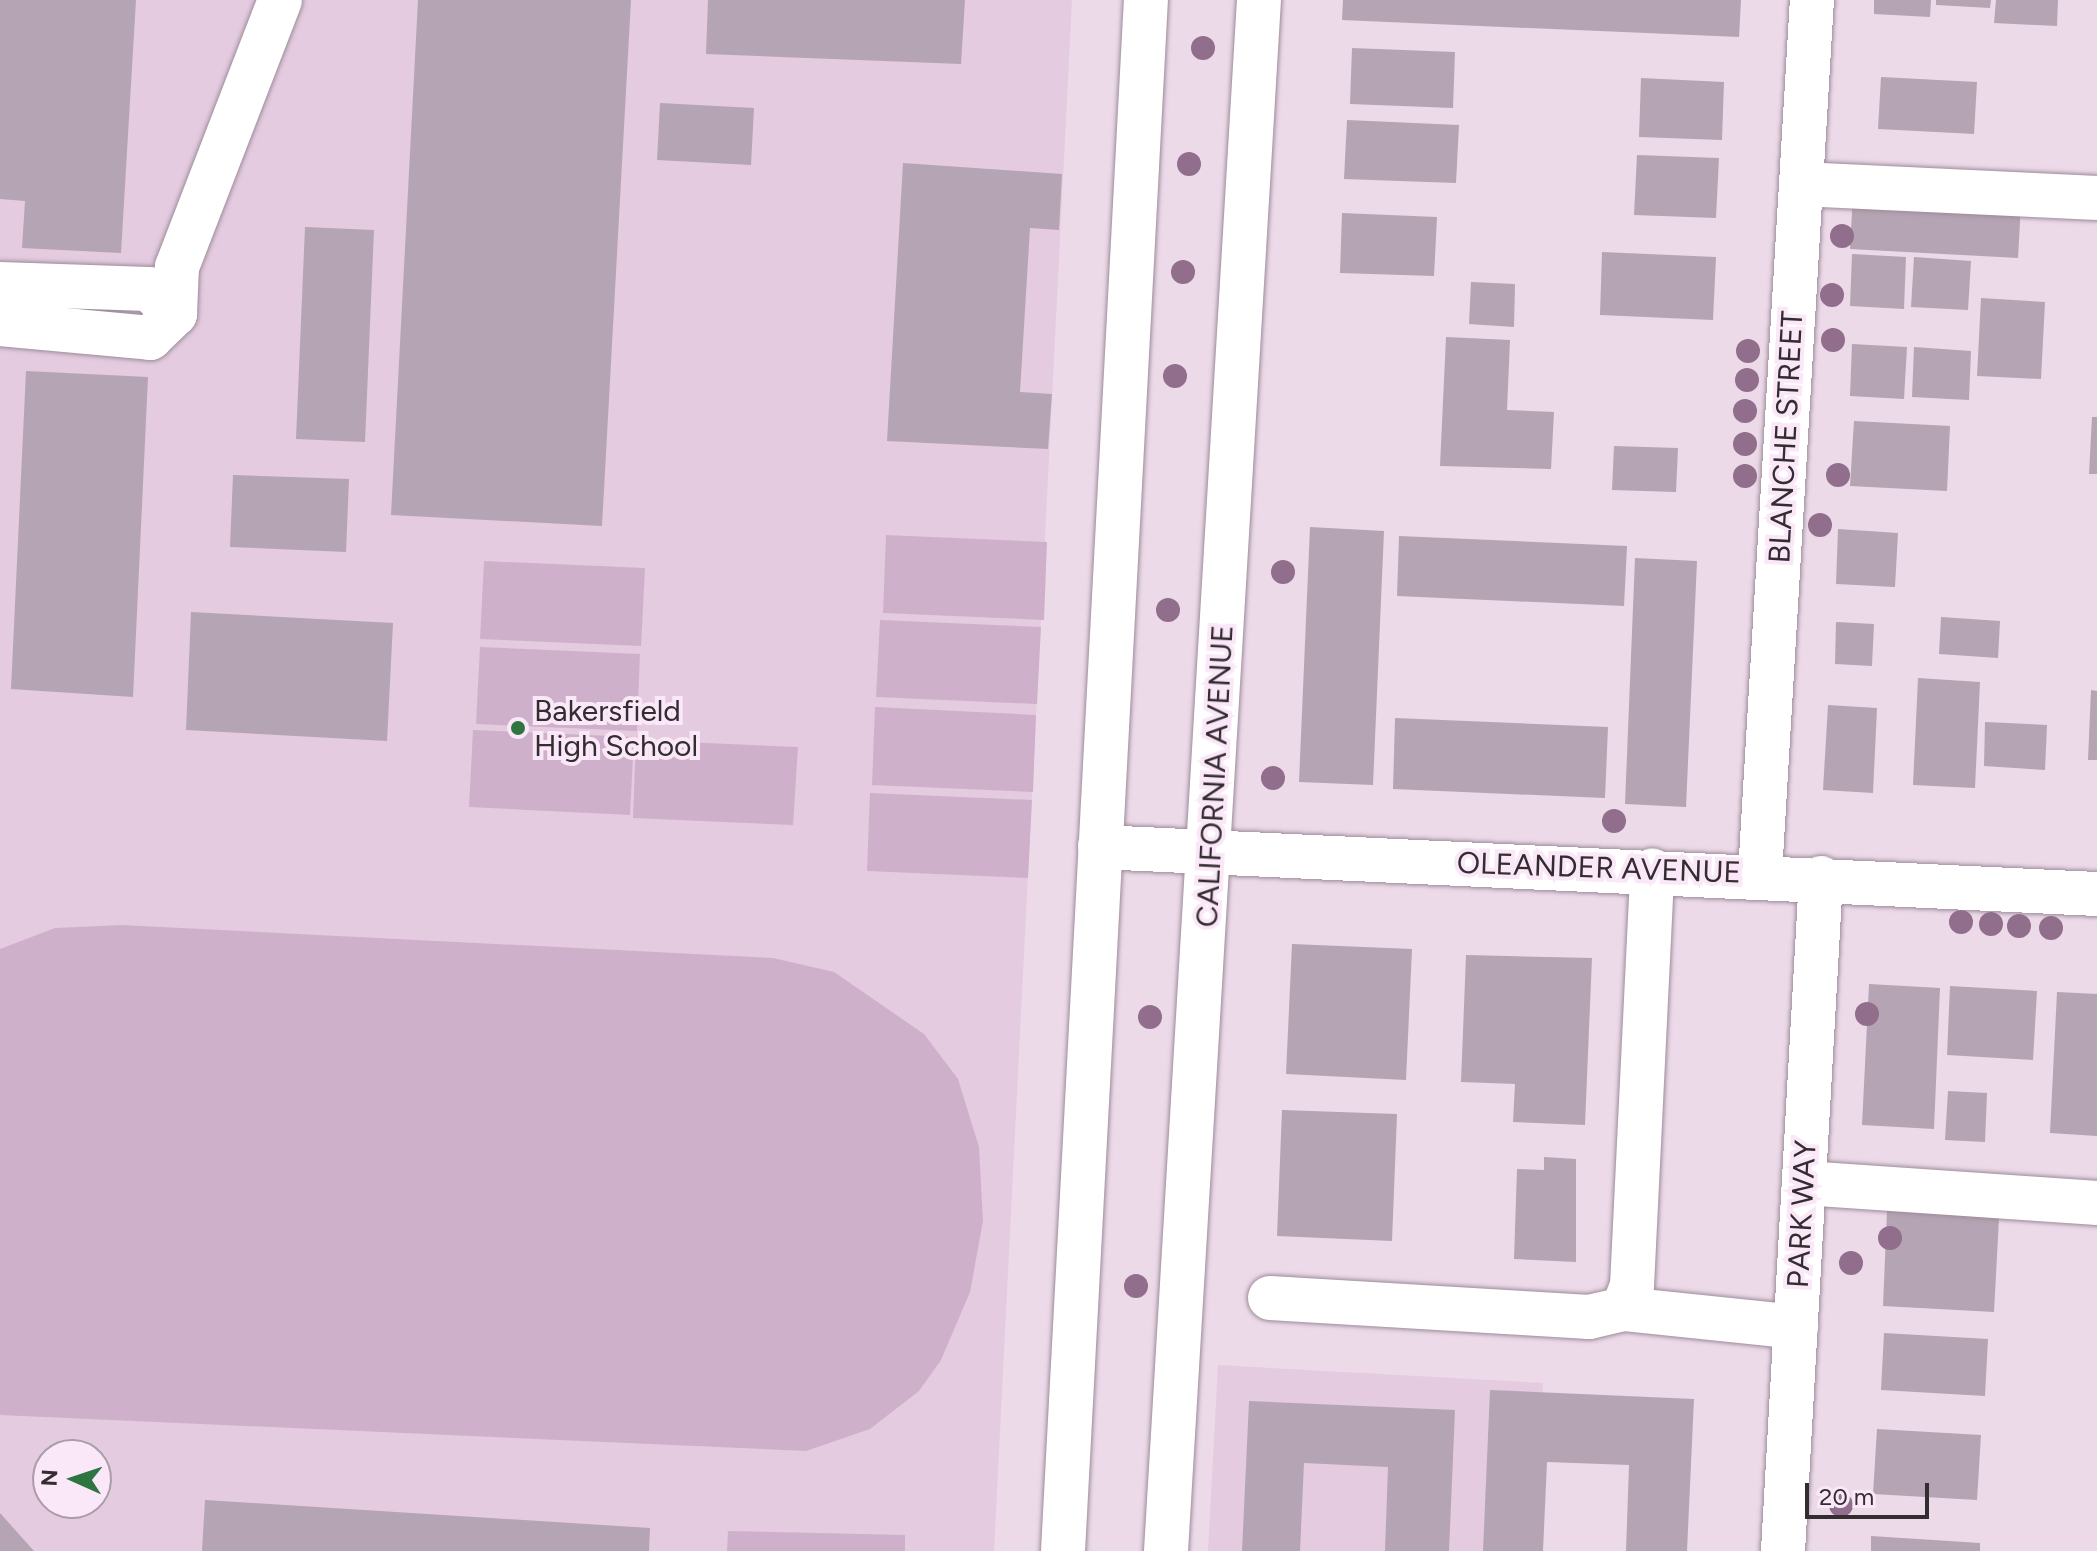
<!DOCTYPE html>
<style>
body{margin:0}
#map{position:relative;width:2097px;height:1551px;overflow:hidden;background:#ecdae9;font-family:Figtree,sans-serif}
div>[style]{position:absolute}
.built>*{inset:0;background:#e4cbe0}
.green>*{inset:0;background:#cfb0ca}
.building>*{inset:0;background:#b5a4b3}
.roads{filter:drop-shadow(0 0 2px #9d8c9a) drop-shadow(0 0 2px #9d8c9a)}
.minor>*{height:44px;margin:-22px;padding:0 22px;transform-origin:22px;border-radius:22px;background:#fff}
.major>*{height:44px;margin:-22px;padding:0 22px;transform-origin:22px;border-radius:22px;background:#fff}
.trees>*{width:24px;height:24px;margin:-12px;border-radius:50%;background:#906e8c}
.dots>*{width:22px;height:22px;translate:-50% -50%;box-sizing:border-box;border:4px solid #fae7f7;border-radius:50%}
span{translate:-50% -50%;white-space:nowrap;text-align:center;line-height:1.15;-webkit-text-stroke:8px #fae7f7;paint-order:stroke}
.street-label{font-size:30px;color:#332c31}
.poi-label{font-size:30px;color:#332c31}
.left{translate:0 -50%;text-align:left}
.north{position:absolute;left:32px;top:1439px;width:80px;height:80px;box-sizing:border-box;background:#fae7f7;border:2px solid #aa9ca8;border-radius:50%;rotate:273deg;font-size:22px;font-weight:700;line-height:32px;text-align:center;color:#332c31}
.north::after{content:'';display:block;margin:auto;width:28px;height:36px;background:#2e7542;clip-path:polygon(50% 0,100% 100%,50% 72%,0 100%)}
.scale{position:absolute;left:1805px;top:1483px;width:124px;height:36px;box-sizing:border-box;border:4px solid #332c31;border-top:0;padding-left:10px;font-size:24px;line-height:28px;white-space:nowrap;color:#332c31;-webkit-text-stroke:6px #fae7f7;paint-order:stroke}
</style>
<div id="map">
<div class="built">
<i style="clip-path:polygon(evenodd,0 0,1072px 0,994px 1551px,0 1551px,0 0,48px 1455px,96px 1455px,96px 1503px,48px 1503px,48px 1455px)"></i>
<i style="clip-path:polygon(1218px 1365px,1543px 1383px,1536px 1551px,1208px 1551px)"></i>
</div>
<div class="green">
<i style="clip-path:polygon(886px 535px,1047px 542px,1044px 620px,883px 613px)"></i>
<i style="clip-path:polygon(484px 561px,645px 568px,641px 646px,480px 639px)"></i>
<i style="clip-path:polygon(880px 620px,1041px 627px,1037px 704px,876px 697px)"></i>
<i style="clip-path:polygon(480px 647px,640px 654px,637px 731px,476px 724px)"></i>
<i style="clip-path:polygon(875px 707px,1036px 715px,1033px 792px,872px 785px)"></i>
<i style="clip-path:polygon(473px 730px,634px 737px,630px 815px,469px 807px)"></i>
<i style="clip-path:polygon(636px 740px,798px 747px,793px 825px,633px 818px)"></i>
<i style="clip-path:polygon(870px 793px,1032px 800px,1028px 878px,867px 871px)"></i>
<i style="clip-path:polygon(122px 925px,773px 958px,834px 972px,924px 1034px,958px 1079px,979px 1147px,983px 1221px,970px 1292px,941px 1360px,919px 1391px,870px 1429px,806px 1451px,0 1415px,0 949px,55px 928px)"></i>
<i style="clip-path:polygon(728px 1531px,905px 1535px,905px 1551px,727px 1551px)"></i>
</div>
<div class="building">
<i style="clip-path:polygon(0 0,136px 0,121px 253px,22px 248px,25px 201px,0 199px)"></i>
<i style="clip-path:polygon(418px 0,631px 0,602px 526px,391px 515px)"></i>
<i style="clip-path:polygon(708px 0,965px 0,961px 64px,706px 54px)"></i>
<i style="clip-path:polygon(1343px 0,1741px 0,1739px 37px,1342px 20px)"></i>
<i style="clip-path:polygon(1874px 0,1931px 0,1930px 17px,1874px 14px)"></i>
<i style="clip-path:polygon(1936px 0,1991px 0,1990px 8px,1936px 5px)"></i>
<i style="clip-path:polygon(1996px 0,2058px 0,2057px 26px,1994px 23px)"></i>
<i style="clip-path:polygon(1352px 48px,1455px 52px,1453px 108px,1350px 104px)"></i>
<i style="clip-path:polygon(1881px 77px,1977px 82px,1974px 134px,1878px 129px)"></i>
<i style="clip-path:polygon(1641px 78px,1724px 82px,1722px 140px,1639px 137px)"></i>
<i style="clip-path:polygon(660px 103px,754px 108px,751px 165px,657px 160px)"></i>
<i style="clip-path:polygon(1347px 120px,1459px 125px,1456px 183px,1344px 179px)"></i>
<i style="clip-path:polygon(1637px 155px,1719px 158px,1716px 218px,1634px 215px)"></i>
<i style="clip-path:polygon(903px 163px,1062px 174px,1059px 230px,1030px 228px,1020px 392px,1052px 394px,1048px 449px,887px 441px)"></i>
<i style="clip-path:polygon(1853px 194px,2021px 204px,2018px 258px,1850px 249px)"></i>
<i style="clip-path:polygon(1342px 213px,1437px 217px,1434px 276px,1340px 273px)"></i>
<i style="clip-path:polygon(305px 227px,374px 230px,365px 442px,296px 439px)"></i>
<i style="clip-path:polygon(1602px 252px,1716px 257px,1713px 320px,1600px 315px)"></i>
<i style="clip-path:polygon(1852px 254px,1906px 257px,1904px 309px,1850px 306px)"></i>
<i style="clip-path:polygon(1914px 257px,1971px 261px,1968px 310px,1911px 307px)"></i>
<i style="clip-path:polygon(1471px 282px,1515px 284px,1514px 327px,1469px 324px)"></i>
<i style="clip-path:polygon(1981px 298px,2045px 302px,2041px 379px,1977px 376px)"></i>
<i style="clip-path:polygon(1446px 337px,1510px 340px,1507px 410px,1554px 412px,1551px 469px,1440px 466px)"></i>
<i style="clip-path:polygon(1852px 344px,1907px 347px,1904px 399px,1850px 396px)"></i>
<i style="clip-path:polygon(1914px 347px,1971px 351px,1969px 400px,1912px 397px)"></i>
<i style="clip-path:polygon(26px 371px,148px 377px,133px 697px,11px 689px)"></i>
<i style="clip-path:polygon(2092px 417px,2097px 417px,2097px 474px,2089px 474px)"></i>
<i style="clip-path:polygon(1854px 421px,1950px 426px,1947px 491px,1850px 486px)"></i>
<i style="clip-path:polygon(1614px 446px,1678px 448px,1676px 492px,1612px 490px)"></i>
<i style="clip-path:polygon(233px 475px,349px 479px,346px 552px,230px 547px)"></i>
<i style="clip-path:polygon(1310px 527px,1384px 531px,1373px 785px,1299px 782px)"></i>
<i style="clip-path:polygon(1838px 529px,1898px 533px,1895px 587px,1836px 584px)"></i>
<i style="clip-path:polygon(1399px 536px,1627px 546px,1624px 606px,1397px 596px)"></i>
<i style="clip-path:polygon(1635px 558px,1697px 561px,1686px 807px,1625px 804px)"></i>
<i style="clip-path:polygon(191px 612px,393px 623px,387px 741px,186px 730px)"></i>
<i style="clip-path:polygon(1941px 617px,2000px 621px,1998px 658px,1939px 654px)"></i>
<i style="clip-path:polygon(1836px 622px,1874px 624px,1872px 666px,1835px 664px)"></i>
<i style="clip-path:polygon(1918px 678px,1980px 682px,1975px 788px,1913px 785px)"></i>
<i style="clip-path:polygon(2091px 690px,2097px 691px,2097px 760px,2088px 760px)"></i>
<i style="clip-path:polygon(1828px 705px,1877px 708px,1873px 793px,1823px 790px)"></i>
<i style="clip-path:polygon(1395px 718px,1608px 727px,1605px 798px,1393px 789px)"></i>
<i style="clip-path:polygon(1985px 722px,2047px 725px,2045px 770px,1984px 766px)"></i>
<i style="clip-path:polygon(1292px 944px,1412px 949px,1406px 1080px,1286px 1074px)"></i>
<i style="clip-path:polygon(1466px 955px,1592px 958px,1585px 1125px,1513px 1122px,1515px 1084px,1461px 1082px)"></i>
<i style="clip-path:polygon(1869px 984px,1940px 988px,1934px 1129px,1862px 1125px)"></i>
<i style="clip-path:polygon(1950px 986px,2037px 991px,2033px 1060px,1947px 1055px)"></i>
<i style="clip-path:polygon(2057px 992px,2097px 994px,2097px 1136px,2050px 1133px)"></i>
<i style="clip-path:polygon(1948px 1091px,1987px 1093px,1985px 1142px,1945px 1140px)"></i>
<i style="clip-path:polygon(1282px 1110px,1397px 1114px,1392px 1241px,1277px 1236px)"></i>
<i style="clip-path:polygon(1544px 1157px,1576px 1159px,1576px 1262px,1514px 1259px,1517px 1169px,1544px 1170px)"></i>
<i style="clip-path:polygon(1887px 1211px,1999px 1218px,1994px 1312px,1883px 1306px)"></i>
<i style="clip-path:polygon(1884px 1333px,1988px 1339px,1985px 1396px,1881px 1390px)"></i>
<i style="clip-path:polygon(1490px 1390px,1694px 1399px,1687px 1551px,1626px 1551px,1629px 1465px,1547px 1462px,1543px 1551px,1483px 1551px)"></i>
<i style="clip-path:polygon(1249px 1401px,1455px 1410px,1449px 1551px,1385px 1551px,1388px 1467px,1304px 1463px,1300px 1551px,1242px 1551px)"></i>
<i style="clip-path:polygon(1877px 1429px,1981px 1435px,1977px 1500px,1873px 1494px)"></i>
<i style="clip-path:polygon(205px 1500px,650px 1528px,649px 1551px,202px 1551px)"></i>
<i style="clip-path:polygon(0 1513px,34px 1551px,0 1551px)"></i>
<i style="clip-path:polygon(1871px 1536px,1980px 1543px,1980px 1551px,1871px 1551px)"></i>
</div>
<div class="roads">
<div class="minor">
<i style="left:1801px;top:184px;width:296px;rotate:2.7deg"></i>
<i style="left:0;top:284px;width:149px;rotate:1.9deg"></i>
<i style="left:149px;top:289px;width:36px;rotate:44deg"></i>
<i style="left:0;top:324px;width:151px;rotate:5.3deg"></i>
<i style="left:150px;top:338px;width:35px;rotate:-44deg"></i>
<i style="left:175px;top:314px;width:47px;rotate:-87.6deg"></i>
<i style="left:177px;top:267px;width:286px;rotate:-68.9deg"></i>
<i style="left:1100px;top:847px;width:998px;rotate:2.7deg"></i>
<i style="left:1760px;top:874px;width:876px;rotate:-86.6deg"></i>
<i style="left:1804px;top:1183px;width:294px;rotate:3.9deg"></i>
<i style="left:1270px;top:1298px;width:320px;rotate:3.4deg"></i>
<i style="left:1589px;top:1317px;width:35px;rotate:-13deg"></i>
<i style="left:1623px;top:1309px;width:25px;rotate:-69deg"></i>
<i style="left:1632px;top:1286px;width:416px;rotate:-87.2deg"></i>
<i style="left:1623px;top:1309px;width:174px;rotate:5.9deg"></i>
<i style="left:1783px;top:1551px;width:674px;rotate:-86.77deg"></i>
</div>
<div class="major">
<i style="left:1063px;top:1551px;width:1553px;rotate:-86.94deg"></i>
<i style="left:1166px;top:1551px;width:1554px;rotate:-86.57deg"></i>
</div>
</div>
<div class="trees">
<i style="left:1203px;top:48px"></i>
<i style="left:1189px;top:164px"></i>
<i style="left:1842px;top:236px"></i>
<i style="left:1183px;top:272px"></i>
<i style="left:1832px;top:295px"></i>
<i style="left:1833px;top:340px"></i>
<i style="left:1748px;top:351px"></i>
<i style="left:1175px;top:376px"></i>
<i style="left:1747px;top:380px"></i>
<i style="left:1745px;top:411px"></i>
<i style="left:1745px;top:444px"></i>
<i style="left:1838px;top:475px"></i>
<i style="left:1745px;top:476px"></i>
<i style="left:1820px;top:525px"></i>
<i style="left:1283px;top:572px"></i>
<i style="left:1168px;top:610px"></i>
<i style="left:1273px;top:778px"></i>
<i style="left:1614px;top:821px"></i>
<i style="left:1961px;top:922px"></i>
<i style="left:1991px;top:924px"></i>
<i style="left:2019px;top:926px"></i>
<i style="left:2051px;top:928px"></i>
<i style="left:1867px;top:1014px"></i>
<i style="left:1150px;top:1017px"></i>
<i style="left:1890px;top:1238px"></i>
<i style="left:1851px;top:1263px"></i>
<i style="left:1136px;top:1286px"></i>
<i style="left:1841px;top:1505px"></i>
</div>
<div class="dots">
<i style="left:518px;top:728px;background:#2e7542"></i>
</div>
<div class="street-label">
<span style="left:1786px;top:437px;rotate:-87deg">BLANCHE STREET</span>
<span style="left:1215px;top:776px;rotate:-87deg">CALIFORNIA AVENUE</span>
<span style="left:1599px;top:868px;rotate:2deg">OLEANDER AVENUE</span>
<span style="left:1802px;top:1214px;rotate:-87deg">PARK WAY</span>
</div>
<div class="poi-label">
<span class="left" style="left:534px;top:728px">Bakersfield<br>High School</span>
</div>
<div class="north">N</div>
<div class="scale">20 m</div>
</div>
